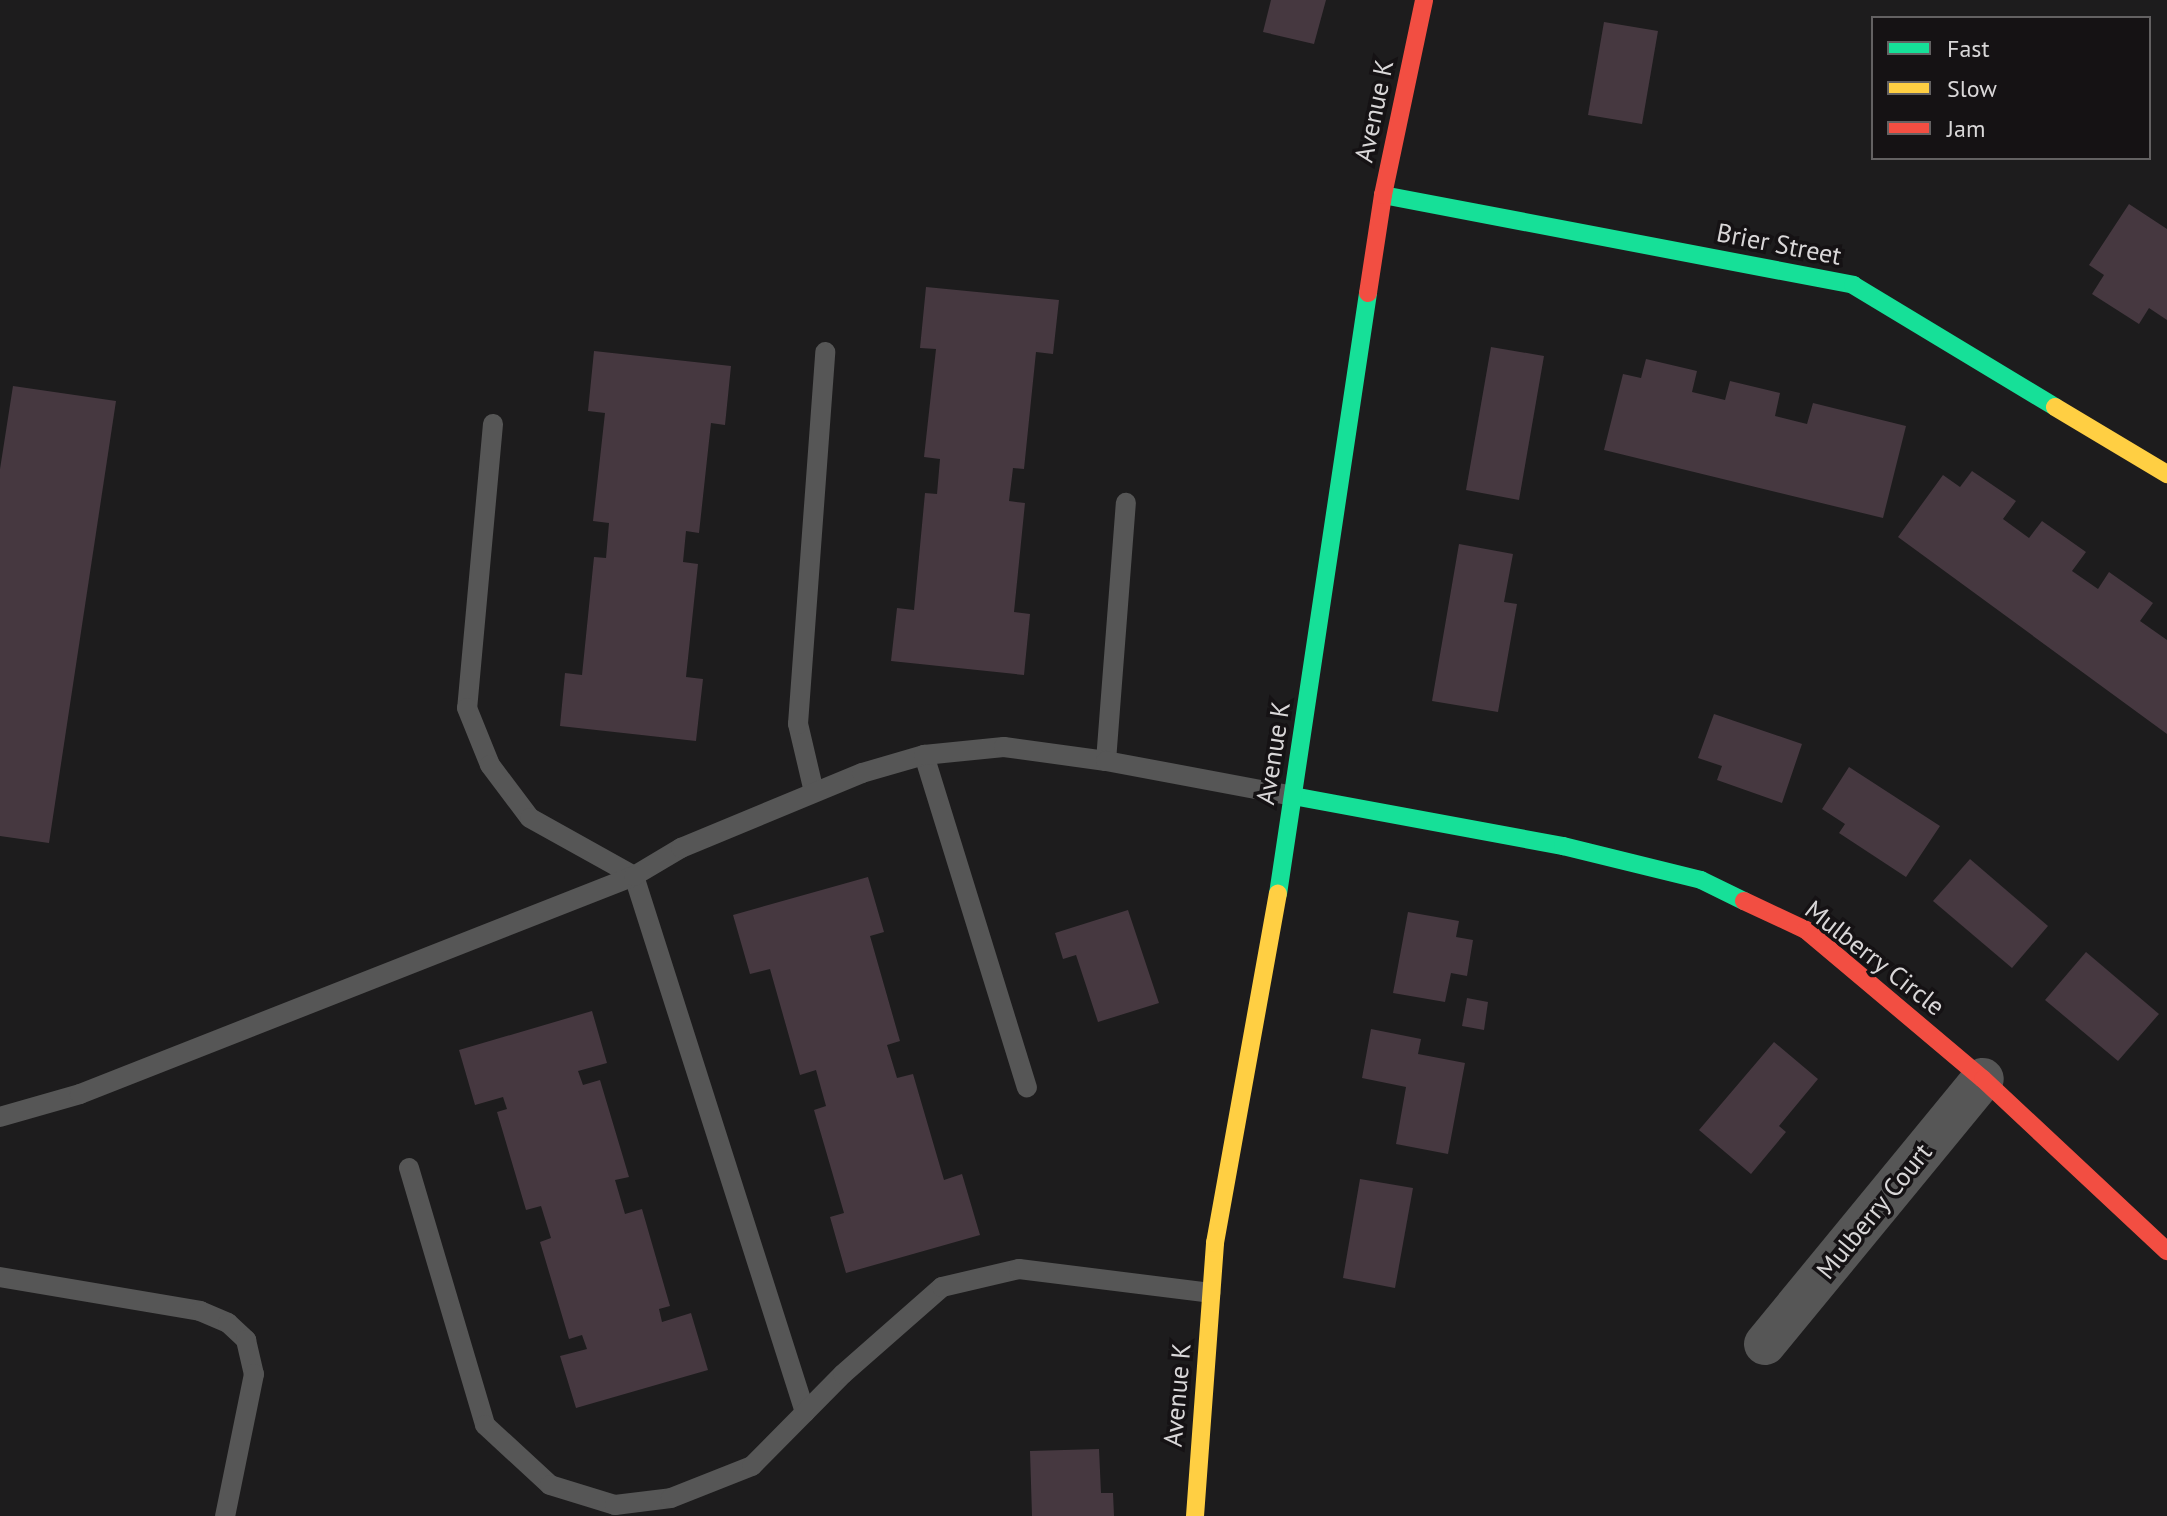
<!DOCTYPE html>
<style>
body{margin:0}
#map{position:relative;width:2167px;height:1516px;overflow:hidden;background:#1d1c1d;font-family:"PT Sans",sans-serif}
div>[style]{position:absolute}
.building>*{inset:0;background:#463840}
.lane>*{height:20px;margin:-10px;padding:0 10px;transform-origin:10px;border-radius:10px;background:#565656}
.street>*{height:42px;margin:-21px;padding:0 21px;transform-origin:21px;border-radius:21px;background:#565656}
.fast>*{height:18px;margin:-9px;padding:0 9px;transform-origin:9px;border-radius:9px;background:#16e098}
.slow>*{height:18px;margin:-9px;padding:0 9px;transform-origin:9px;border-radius:9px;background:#ffcf43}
.jam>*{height:18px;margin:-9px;padding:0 9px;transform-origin:9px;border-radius:9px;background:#f24e42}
span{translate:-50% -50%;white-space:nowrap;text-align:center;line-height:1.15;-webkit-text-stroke:7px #151214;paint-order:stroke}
.street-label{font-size:26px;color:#d9d7d8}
.legend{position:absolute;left:1871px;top:16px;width:280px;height:144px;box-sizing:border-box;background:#151214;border:2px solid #636162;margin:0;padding:10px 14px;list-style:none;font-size:24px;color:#d9d7d8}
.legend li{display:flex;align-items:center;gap:16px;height:40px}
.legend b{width:40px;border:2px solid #636162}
</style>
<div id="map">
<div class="building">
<i style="clip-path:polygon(1271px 0,1326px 0,1314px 44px,1263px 32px)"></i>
<i style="clip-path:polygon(1604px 22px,1658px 31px,1642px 124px,1588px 115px)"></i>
<i style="clip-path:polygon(2129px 204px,2167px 229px,2167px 320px,2149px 308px,2139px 324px,2092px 294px,2104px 275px,2089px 265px)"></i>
<i style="clip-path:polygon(926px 287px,1059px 300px,1053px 354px,1036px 352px,1024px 469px,1013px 468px,1009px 501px,1025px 503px,1014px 612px,1030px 614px,1024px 675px,891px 661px,897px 608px,914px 610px,925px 493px,937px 494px,940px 459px,924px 457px,936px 349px,920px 348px)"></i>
<i style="clip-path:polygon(1491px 347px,1544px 356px,1519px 500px,1466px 490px)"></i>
<i style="clip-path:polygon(594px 351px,731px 366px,725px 425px,711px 423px,699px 533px,686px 531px,683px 562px,698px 564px,686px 677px,703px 679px,696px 741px,560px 726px,565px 673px,582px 675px,594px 557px,606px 558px,609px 523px,593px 521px,605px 413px,588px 411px)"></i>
<i style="clip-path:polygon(1646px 359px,1697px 371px,1692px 392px,1725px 400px,1730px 381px,1780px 393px,1775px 416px,1807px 424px,1813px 403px,1906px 426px,1883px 518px,1604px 450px,1623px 374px,1641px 378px)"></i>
<i style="clip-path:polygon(13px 386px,116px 401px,49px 843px,0 836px,0 469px)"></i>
<i style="clip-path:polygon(1972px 471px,2016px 501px,2003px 519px,2029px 538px,2042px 521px,2086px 552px,2072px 571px,2098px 589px,2109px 572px,2153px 603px,2140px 621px,2167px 640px,2167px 734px,1898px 537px,1943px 475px,1960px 487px)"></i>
<i style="clip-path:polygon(1459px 544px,1513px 554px,1504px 602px,1517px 604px,1498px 712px,1432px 701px)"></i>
<i style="clip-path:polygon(1714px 714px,1802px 744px,1782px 803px,1717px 780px,1722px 766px,1698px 758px)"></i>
<i style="clip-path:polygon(1849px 767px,1940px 826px,1906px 877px,1839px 833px,1845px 824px,1822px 809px)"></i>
<i style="clip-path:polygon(1970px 859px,2048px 926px,2012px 968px,1933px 901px)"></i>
<i style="clip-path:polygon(868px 877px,884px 932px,870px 936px,900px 1041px,887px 1045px,897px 1078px,913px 1074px,944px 1180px,962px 1174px,980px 1235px,846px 1273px,830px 1217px,844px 1213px,814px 1110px,826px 1106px,816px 1070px,800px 1075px,770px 969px,750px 974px,733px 915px)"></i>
<i style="clip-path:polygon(1128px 910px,1159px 1003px,1098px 1022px,1076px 955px,1063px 959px,1055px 933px)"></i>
<i style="clip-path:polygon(1408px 912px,1459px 921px,1456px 937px,1473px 940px,1467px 976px,1451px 973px,1445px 1002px,1393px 993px)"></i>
<i style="clip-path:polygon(2086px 952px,2159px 1014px,2118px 1061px,2045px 1000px)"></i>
<i style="clip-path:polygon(1467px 998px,1488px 1002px,1484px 1030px,1462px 1026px)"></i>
<i style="clip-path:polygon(592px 1011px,607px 1063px,578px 1071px,583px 1085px,600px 1080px,629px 1177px,615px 1180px,625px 1214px,642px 1209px,670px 1306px,659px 1309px,662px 1322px,691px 1313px,708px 1370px,576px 1408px,560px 1356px,587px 1349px,582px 1335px,569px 1339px,540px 1242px,551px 1238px,541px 1206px,526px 1210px,497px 1112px,507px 1109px,503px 1097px,475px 1105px,459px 1050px)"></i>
<i style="clip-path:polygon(1371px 1029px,1421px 1039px,1418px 1054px,1465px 1063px,1448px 1154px,1396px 1144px,1406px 1087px,1362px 1078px)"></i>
<i style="clip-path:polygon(1774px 1042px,1818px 1079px,1779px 1126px,1786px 1132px,1751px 1174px,1699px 1130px)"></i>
<i style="clip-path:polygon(1360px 1179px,1413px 1188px,1395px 1288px,1343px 1278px)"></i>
<i style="clip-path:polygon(1099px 1449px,1101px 1493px,1113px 1493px,1114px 1516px,1032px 1516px,1030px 1451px)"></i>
</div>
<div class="lane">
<i style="left:493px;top:424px;width:285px;rotate:95.2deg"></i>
<i style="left:467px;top:708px;width:61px;rotate:68deg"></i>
<i style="left:490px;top:765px;width:66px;rotate:53deg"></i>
<i style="left:530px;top:818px;width:119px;rotate:29.1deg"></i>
<i style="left:634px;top:876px;width:563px;rotate:72.31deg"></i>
<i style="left:924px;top:755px;width:348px;rotate:72.8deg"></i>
<i style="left:1106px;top:761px;width:259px;rotate:-85.6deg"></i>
<i style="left:814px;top:792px;width:70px;rotate:-103.2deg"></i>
<i style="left:798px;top:724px;width:373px;rotate:-85.8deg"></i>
<i style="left:0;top:1117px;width:83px;rotate:-16deg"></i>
<i style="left:80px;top:1094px;width:595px;rotate:-21.48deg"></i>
<i style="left:634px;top:876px;width:55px;rotate:-30.8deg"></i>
<i style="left:681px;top:848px;width:196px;rotate:-22.5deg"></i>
<i style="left:862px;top:773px;width:65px;rotate:-16.2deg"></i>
<i style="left:924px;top:755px;width:80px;rotate:-5.7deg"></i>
<i style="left:1004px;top:747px;width:103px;rotate:7.8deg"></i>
<i style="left:1106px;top:761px;width:190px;rotate:10.6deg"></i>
<i style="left:409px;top:1168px;width:268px;rotate:73.5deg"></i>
<i style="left:485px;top:1425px;width:88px;rotate:42.7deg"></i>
<i style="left:550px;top:1485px;width:68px;rotate:17.1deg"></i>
<i style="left:615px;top:1505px;width:56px;rotate:-7.1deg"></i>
<i style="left:671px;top:1498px;width:87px;rotate:-21.6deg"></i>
<i style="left:752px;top:1466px;width:129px;rotate:-45.3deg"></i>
<i style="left:843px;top:1374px;width:132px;rotate:-41.3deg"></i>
<i style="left:942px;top:1287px;width:79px;rotate:-13.2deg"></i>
<i style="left:1019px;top:1269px;width:193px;rotate:7.1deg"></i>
<i style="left:0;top:1277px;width:203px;rotate:9.6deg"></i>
<i style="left:200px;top:1311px;width:30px;rotate:23deg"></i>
<i style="left:228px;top:1323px;width:25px;rotate:43deg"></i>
<i style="left:246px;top:1340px;width:35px;rotate:77deg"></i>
<i style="left:254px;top:1374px;width:145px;rotate:101.5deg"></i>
</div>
<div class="street">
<i style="left:1765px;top:1344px;width:343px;rotate:-50.6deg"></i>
</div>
<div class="fast">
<i style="left:1383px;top:195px;width:479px;rotate:10.8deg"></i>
<i style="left:1853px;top:285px;width:236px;rotate:31.1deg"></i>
<i style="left:1293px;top:796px;width:275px;rotate:10.5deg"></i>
<i style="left:1563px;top:846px;width:142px;rotate:13.8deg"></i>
<i style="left:1701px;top:880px;width:48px;rotate:26deg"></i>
<i style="left:1278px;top:894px;width:608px;rotate:-81.48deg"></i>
</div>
<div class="slow">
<i style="left:2055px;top:407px;width:131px;rotate:30.9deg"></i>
<i style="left:1195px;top:1516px;width:274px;rotate:-85.8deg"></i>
<i style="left:1215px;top:1243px;width:355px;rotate:-79.8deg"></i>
</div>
<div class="jam">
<i style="left:1368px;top:293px;width:99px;rotate:-81.3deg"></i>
<i style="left:1383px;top:195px;width:199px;rotate:-78.1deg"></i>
<i style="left:1744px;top:901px;width:68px;rotate:25.1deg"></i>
<i style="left:1806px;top:930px;width:231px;rotate:40.1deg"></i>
<i style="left:1983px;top:1079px;width:252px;rotate:43.1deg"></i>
</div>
<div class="street-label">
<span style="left:1374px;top:111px;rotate:-78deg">Avenue K</span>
<span style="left:1779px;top:244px;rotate:11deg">Brier Street</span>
<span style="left:1273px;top:753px;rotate:-81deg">Avenue K</span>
<span style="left:1875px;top:958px;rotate:38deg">Mulberry Circle</span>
<span style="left:1874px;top:1211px;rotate:-51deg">Mulberry Court</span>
<span style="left:1177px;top:1395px;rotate:-85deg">Avenue K</span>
</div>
<ul class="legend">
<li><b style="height:10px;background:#16e098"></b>Fast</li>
<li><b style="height:10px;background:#ffcf43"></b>Slow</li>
<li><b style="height:10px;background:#f24e42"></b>Jam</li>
</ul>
</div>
